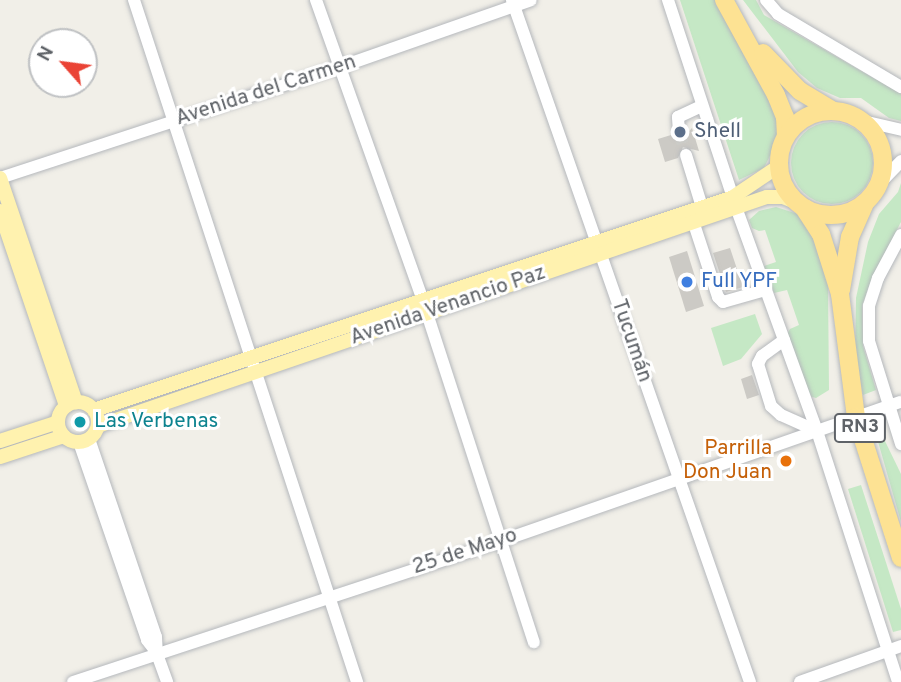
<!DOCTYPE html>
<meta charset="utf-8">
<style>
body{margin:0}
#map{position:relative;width:901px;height:682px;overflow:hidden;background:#f1efe8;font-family:Overpass,sans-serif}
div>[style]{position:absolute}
.green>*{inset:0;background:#c5e8c5}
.round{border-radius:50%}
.building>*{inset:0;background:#cccac5}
.minor-tunnel>*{height:12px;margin-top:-6px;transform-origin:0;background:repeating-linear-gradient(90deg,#ccccc8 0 12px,transparent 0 18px)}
.roads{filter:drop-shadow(0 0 2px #b5b8bc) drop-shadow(0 0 2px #b5b8bc)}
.minor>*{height:12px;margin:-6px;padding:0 6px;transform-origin:6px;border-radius:6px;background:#fff}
.major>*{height:14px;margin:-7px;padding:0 7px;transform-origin:7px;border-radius:7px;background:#fff2af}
.major>.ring{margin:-7px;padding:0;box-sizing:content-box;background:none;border:14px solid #fff2af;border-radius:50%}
.highway>*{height:18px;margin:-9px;padding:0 9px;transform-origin:9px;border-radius:9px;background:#fde293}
.highway>.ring{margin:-9px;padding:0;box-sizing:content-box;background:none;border:18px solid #fde293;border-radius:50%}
.dots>*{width:19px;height:19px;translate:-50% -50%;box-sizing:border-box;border:4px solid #fff;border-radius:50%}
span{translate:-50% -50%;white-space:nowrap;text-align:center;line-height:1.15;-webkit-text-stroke:6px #fff;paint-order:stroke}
.shield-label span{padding:2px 5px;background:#fff;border:2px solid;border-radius:5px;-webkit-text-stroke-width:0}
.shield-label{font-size:19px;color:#5f6368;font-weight:700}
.street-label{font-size:21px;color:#5f6368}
.service-label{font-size:21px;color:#4e5e75}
.left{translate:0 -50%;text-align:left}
.shop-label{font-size:21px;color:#366cbe}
.culture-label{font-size:21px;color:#0d838f}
.food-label{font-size:21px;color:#c56008}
.right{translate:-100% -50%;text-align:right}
.north{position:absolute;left:28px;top:28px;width:70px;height:70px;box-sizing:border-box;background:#fff;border:2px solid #bfc1c3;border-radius:50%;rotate:298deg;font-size:19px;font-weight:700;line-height:28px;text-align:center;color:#5f6368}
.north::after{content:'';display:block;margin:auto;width:24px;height:32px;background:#ea4335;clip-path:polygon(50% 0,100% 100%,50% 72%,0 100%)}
</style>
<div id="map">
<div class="green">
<i style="clip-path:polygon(680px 0,717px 0,761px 79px,780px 124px,778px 139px,764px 168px,739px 180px)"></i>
<i style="clip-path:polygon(743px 0,756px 0,764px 15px,901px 94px,901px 121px,889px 118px,861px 98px,840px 98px,817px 88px,798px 72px)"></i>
<i class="round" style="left:791px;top:122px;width:82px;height:82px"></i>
<i style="clip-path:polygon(901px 183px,901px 222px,873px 275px,862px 306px,863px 346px,876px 390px,863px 395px,855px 356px,856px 298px,868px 242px,879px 214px,898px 192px)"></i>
<i style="clip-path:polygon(776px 207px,801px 215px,821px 250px,828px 286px,829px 390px,816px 398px,809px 396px,787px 334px,790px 329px,799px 325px,787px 290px,774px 293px,764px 266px,776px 262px,765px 230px,759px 231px,752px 228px,749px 220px,759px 211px)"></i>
<i style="clip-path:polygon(755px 314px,762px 334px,741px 359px,723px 366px,711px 328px)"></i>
<i style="clip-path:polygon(875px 431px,884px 439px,901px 474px,901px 522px)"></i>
<i style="clip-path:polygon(861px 485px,901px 609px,901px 630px,893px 632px,848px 489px)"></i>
</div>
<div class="building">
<i style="clip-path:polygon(692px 128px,699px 151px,683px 147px,678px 158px,665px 162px,658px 139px,671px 135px,680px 141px)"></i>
<i style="clip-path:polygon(730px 248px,743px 287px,726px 292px,713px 253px)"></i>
<i style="clip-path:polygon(687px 251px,704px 306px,686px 312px,669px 257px)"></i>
<i style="clip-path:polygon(752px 375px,759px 395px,747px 399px,741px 379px)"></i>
</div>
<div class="minor-tunnel">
<i style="left:679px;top:132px;width:24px;rotate:73deg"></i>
</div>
<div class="roads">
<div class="minor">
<i style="left:134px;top:0;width:718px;rotate:71.89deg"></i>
<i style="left:316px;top:0;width:316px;rotate:70.4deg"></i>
<i style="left:422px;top:298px;width:362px;rotate:72deg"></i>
<i style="left:512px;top:0;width:722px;rotate:70.76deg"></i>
<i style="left:668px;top:0;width:221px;rotate:71.8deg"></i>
<i style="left:737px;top:210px;width:235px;rotate:70.1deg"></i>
<i style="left:817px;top:431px;width:264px;rotate:72.1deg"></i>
<i style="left:766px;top:0;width:18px;rotate:49deg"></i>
<i style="left:778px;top:14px;width:143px;rotate:30.7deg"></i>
<i style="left:863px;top:121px;width:39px;rotate:13deg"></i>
<i style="left:679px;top:132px;width:15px;rotate:-94deg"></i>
<i style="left:678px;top:117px;width:26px;rotate:-25deg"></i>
<i style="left:686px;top:155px;width:54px;rotate:72.9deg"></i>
<i style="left:0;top:178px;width:358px;rotate:-18.1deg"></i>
<i style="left:340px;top:67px;width:202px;rotate:-19.3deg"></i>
<i style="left:879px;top:184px;width:32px;rotate:-46deg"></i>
<i style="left:694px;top:224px;width:77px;rotate:71.8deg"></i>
<i style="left:718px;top:297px;width:7px;rotate:45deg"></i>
<i style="left:723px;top:302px;width:44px;rotate:-15.9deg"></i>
<i style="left:901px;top:235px;width:49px;rotate:118.1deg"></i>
<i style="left:878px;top:278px;width:29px;rotate:108deg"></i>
<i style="left:869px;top:306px;width:35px;rotate:90deg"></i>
<i style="left:869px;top:341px;width:108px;rotate:72.7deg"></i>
<i style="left:784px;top:340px;width:27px;rotate:144deg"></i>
<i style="left:762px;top:356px;width:9px;rotate:117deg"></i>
<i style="left:758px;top:364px;width:44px;rotate:72.8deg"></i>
<i style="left:771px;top:406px;width:13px;rotate:42deg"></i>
<i style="left:781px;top:415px;width:39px;rotate:24deg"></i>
<i style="left:89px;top:439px;width:209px;rotate:71.3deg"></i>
<i style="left:156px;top:637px;width:17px;rotate:87deg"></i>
<i style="left:157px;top:654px;width:30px;rotate:70deg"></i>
<i style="left:79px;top:442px;width:209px;rotate:71deg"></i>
<i style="left:147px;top:640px;width:16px;rotate:52deg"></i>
<i style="left:73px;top:682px;width:451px;rotate:-18.2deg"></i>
<i style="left:501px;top:541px;width:423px;rotate:-19.2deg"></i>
<i style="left:800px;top:682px;width:107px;rotate:-19.6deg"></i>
</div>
<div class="major">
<i style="left:0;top:178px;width:237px;rotate:71.3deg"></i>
<i style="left:0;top:211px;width:206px;rotate:71.3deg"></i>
<i class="ring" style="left:58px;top:402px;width:26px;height:26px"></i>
<i style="left:94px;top:410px;width:674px;rotate:-18.43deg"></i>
<i style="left:733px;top:197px;width:55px;rotate:-34deg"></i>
<i style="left:98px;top:426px;width:707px;rotate:-18.9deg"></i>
<i style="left:767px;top:197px;width:16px"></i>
<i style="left:783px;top:197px;width:16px;rotate:22deg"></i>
<i style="left:0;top:441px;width:61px;rotate:-18.1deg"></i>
<i style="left:0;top:457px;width:67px;rotate:-18.2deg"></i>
</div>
<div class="highway">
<i style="left:724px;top:0;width:108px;rotate:61.3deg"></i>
<i style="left:776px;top:95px;width:24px;rotate:68deg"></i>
<i style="left:785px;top:117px;width:19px;rotate:87deg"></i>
<i style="left:763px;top:53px;width:53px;rotate:45.8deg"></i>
<i style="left:800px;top:91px;width:37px;rotate:31deg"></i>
<i class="ring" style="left:779px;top:111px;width:86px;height:86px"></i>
<i style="left:804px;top:208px;width:31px;rotate:57deg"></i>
<i style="left:821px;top:234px;width:63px;rotate:72.4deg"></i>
<i style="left:840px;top:294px;width:124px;rotate:82.6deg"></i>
<i style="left:856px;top:417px;width:148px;rotate:72.3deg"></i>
<i style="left:841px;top:290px;width:54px;rotate:-80.4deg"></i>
<i style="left:850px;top:237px;width:37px;rotate:-66deg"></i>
</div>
</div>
<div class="dots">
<i style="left:680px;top:132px;background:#5c6f8a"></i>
<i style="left:687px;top:282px;background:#3f7fe0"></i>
<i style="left:80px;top:422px;background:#0f9aa8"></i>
<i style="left:786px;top:461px;background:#e8710a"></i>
</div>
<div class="shield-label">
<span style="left:860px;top:428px">RN3</span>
</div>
<div class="street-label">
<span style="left:266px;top:91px;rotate:-18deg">Avenida del Carmen</span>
<span style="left:448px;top:306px;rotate:-19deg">Avenida Venancio Paz</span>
<span style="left:631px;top:341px;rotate:71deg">Tucumán</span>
<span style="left:465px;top:552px;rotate:-18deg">25 de Mayo</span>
</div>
<div class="service-label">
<span class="left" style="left:694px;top:132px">Shell</span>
</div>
<div class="shop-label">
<span class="left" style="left:701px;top:282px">Full YPF</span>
</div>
<div class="culture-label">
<span class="left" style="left:94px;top:422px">Las Verbenas</span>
</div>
<div class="food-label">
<span class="right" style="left:772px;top:461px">Parrilla<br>Don Juan</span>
</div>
<div class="north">N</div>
</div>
